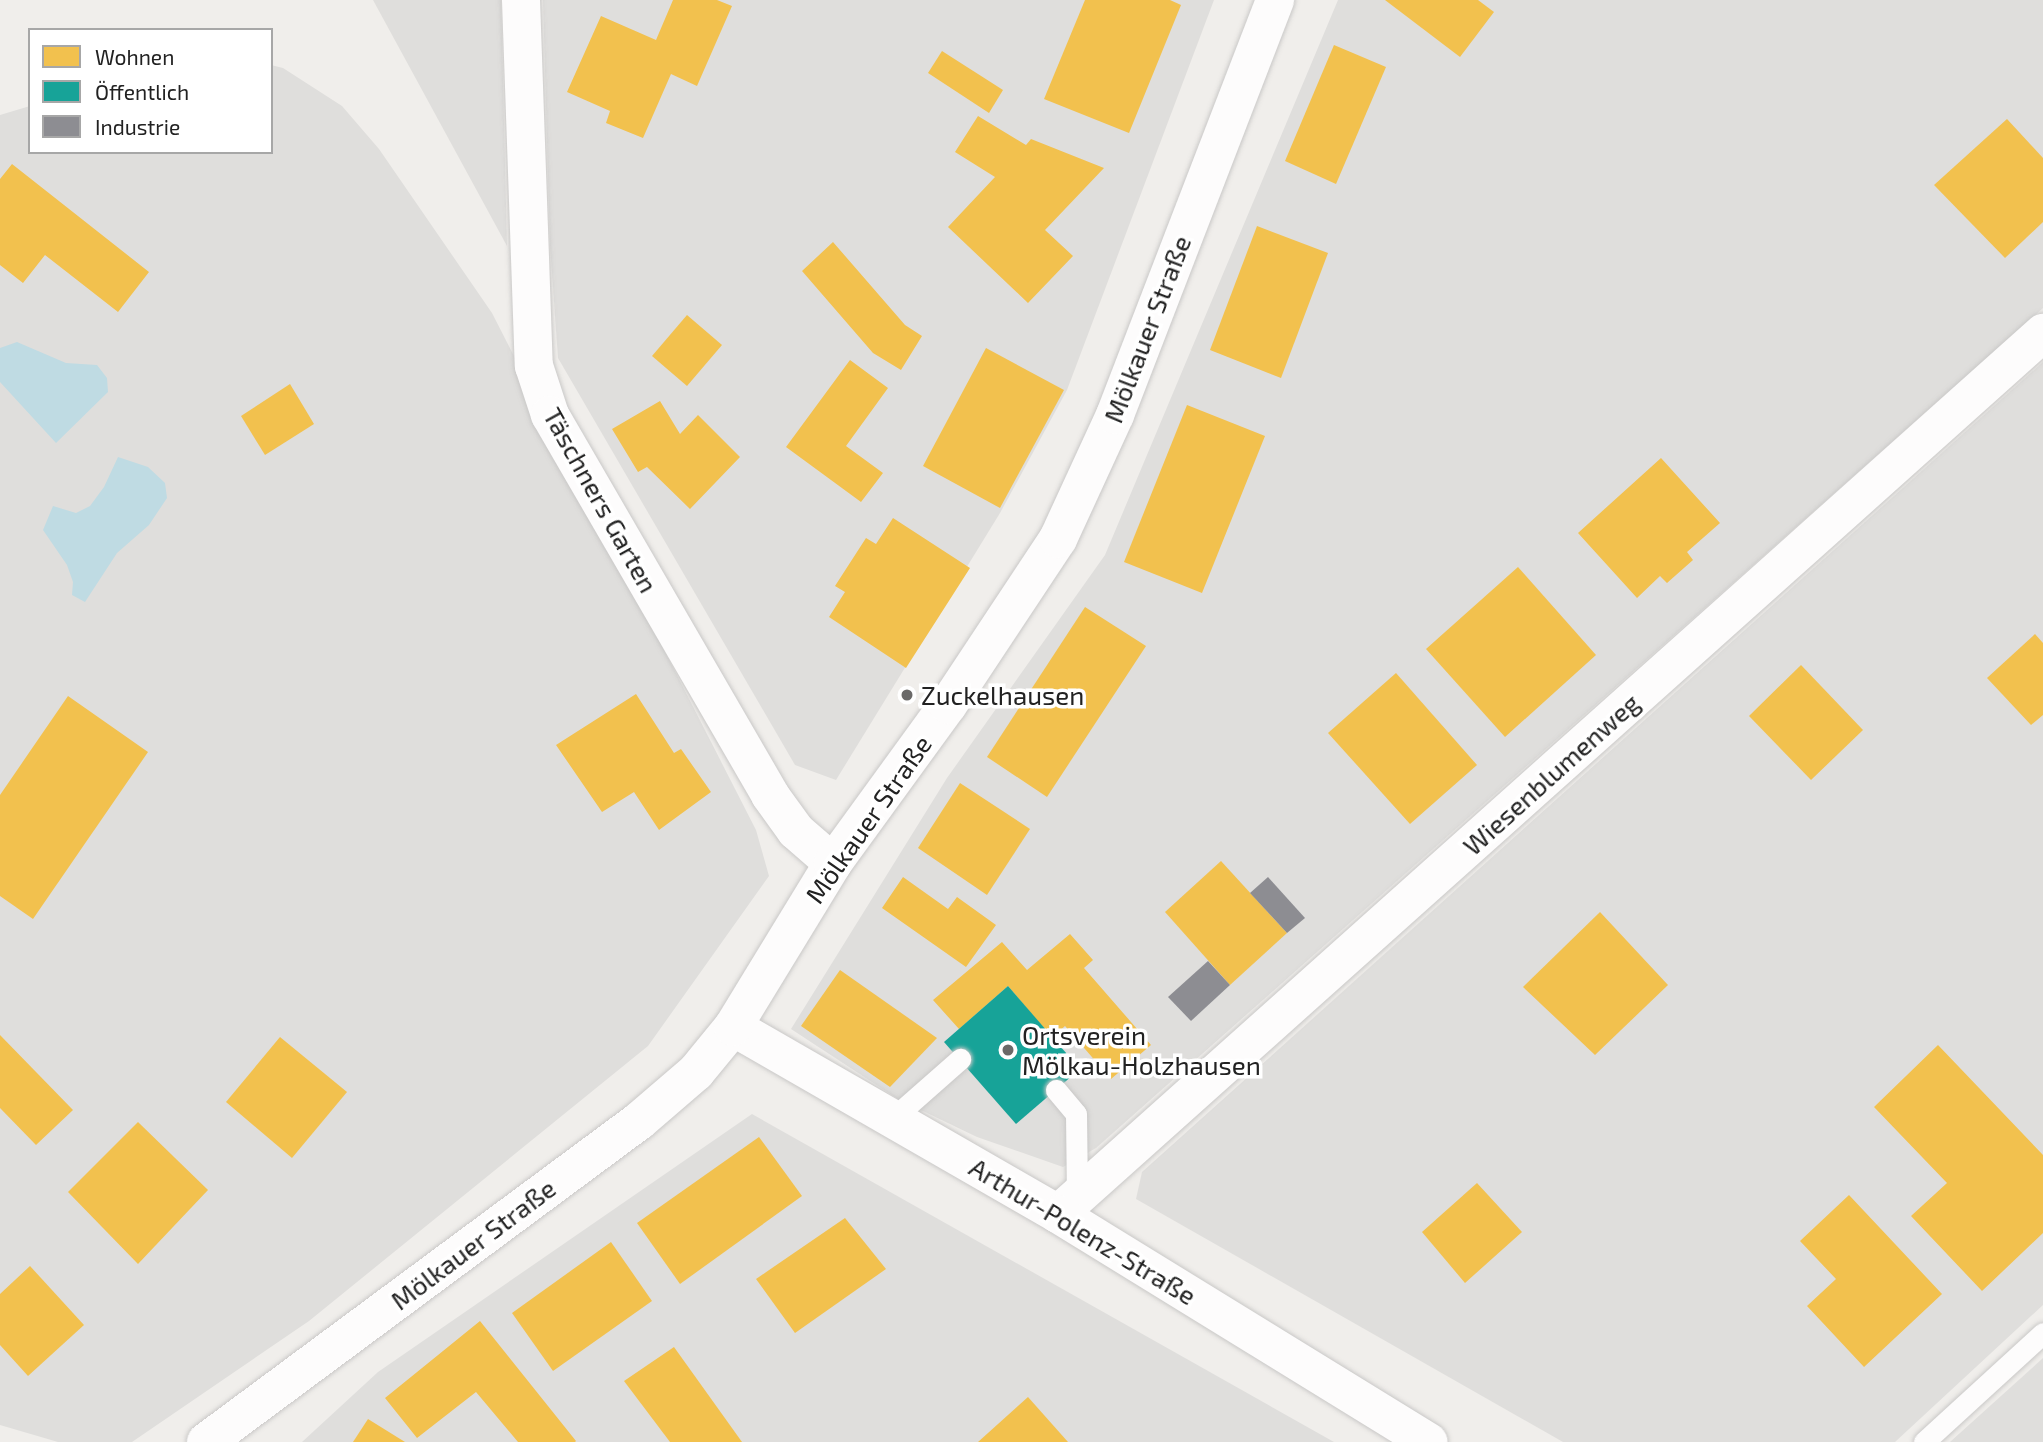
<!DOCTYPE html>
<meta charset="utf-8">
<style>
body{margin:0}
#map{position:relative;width:2043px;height:1442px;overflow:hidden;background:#f0eeeb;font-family:"Exo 2",sans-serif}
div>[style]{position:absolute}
.residential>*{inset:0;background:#dfdedc}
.water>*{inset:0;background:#bfdbe3}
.homes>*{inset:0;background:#f2c14e}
.public>*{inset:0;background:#17a398}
.industry>*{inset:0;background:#8d8d92}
.roads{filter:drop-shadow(0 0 2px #c9c8c7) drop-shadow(0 0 2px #c9c8c7)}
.service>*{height:21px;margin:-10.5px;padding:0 10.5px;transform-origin:10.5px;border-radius:10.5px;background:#fdfcfc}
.minor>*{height:38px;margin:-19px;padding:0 19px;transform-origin:19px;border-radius:19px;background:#fdfcfc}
.tertiary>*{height:38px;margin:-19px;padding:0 19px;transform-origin:19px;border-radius:19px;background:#fdfcfc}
.dots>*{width:19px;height:19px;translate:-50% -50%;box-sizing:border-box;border:4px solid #fff;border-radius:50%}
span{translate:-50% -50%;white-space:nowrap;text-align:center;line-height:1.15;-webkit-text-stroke:7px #fff;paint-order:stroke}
.street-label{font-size:26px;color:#222}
.poi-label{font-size:26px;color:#222}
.left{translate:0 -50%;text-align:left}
.legend{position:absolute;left:28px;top:28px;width:245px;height:126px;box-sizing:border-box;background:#fff;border:2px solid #a7a7a7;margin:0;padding:9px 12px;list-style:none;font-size:21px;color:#222}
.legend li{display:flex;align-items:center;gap:14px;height:35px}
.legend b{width:35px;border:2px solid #a7a7a7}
</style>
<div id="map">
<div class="residential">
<i style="clip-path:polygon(373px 0,501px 0,507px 246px)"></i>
<i style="clip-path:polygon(543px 0,1214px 0,1067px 390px,1000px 513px,836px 780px,795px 765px,558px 358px,550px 245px)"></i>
<i style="clip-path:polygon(1338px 0,2043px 0,2043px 308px,1096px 1148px,1063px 1167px,977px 1137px,898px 1099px,791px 1029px,947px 778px,1105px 555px)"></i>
<i style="clip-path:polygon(271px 65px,283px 68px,342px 106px,379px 149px,492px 313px,756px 830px,769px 876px,648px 1046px,309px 1321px,132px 1442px,58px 1442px,0 1425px,0 115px,30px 106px,30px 152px,271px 152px)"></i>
<i style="clip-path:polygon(2043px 362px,2043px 1305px,1895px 1442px,1563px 1442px,1136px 1199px,1142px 1172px)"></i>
<i style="clip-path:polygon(752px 1114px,1334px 1442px,302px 1442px,378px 1372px)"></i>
<i style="clip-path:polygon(2043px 1358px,2043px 1442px,1950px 1442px)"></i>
</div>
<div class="water">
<i style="clip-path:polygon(17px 342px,66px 363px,97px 365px,107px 378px,108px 392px,56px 443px,0 382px,0 348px)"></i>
<i style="clip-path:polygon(118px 457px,148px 467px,165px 483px,167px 498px,149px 525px,117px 553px,85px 602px,72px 595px,73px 582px,67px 565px,43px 530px,53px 506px,76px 513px,90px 506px,104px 487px)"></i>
</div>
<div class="homes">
<i style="clip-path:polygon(673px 0,717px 0,732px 6px,697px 86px,671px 74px,643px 138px,606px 123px,610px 111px,567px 92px,601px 16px,656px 40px)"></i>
<i style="clip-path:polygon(1085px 0,1170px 0,1181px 5px,1129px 133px,1044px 99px)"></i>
<i style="clip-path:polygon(1385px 0,1478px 0,1494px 12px,1460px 57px)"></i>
<i style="clip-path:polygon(1334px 45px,1386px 67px,1336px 184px,1285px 161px)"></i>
<i style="clip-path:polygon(942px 51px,1003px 90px,989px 113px,928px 73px)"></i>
<i style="clip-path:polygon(978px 116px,1026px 145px,1031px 139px,1104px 168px,1045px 230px,1073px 256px,1028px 303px,948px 227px,995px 177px,955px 152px)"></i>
<i style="clip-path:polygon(2007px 119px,2043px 158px,2043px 222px,2005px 258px,1934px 185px)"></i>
<i style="clip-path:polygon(12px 164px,149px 272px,118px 312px,45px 255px,23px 283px,0 265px,0 179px)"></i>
<i style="clip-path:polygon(1257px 226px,1328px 253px,1281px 378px,1210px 350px)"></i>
<i style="clip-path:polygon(833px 242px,905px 325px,922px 336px,901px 370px,873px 353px,802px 271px)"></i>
<i style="clip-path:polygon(687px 315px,722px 345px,687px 386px,652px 356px)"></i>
<i style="clip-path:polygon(986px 348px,1064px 390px,1000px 508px,923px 466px)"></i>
<i style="clip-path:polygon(850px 360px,888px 388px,846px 446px,883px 473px,861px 502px,786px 447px)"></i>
<i style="clip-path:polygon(290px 384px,314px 424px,265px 455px,241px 416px)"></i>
<i style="clip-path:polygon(660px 401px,680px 434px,698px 415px,740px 457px,690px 509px,647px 467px,638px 472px,612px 429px)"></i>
<i style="clip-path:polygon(1187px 405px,1265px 436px,1202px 593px,1124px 562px)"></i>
<i style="clip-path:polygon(1661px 458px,1720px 523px,1687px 552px,1693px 560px,1667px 583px,1660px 576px,1637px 598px,1578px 533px)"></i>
<i style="clip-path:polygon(893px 518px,970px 568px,906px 668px,829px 617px,845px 592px,835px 586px,866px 538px,876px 544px)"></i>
<i style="clip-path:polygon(1518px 567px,1596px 655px,1505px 737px,1426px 649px)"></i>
<i style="clip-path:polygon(1085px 607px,1146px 646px,1047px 797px,987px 757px)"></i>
<i style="clip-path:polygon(2035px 634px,2043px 643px,2043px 715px,2031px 725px,1987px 678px)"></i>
<i style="clip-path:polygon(1801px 665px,1863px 730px,1811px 780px,1749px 716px)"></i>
<i style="clip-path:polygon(1396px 673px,1477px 765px,1410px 824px,1328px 733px)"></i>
<i style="clip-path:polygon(636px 694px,674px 753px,681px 749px,711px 792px,659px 830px,634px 792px,602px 812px,556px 745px)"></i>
<i style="clip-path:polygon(68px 696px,148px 752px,33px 919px,0 896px,0 795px)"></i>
<i style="clip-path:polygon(960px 783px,1030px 829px,987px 895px,918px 848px)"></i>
<i style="clip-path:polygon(1221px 861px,1287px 933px,1230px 985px,1165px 912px)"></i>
<i style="clip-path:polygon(903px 877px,948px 909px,957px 897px,996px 925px,966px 967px,882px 908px)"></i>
<i style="clip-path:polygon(1600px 912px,1668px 985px,1595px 1055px,1523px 987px)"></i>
<i style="clip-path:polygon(1070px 934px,1093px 960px,1084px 968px,1151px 1045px,1111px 1079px,1065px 1026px,1052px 1038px,1008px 986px,959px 1029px,933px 1000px,1002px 942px,1027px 970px)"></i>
<i style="clip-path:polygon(840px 970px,937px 1038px,890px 1087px,801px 1026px)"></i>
<i style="clip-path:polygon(0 1035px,73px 1110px,36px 1145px,0 1108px)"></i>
<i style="clip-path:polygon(280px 1037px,347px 1092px,292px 1158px,226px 1102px)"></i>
<i style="clip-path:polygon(1938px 1045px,2043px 1155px,2043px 1233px,1982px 1291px,1911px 1216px,1947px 1183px,1874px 1107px)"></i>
<i style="clip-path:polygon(138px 1122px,208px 1190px,138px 1264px,68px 1192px)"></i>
<i style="clip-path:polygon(759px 1137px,802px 1196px,680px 1284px,637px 1223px)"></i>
<i style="clip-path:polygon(1477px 1183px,1522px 1232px,1465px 1283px,1422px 1232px)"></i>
<i style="clip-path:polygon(1849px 1195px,1942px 1294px,1864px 1367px,1807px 1306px,1836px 1279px,1800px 1241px)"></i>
<i style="clip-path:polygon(845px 1218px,886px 1269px,795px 1333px,756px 1279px)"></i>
<i style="clip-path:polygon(611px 1242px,652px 1301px,553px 1371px,512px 1313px)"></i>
<i style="clip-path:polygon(30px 1266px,84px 1325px,28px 1376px,0 1345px,0 1294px)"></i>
<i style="clip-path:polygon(480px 1321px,576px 1441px,575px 1442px,518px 1442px,476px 1392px,417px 1438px,385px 1398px)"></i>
<i style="clip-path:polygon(674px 1347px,742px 1442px,670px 1442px,624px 1381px)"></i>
<i style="clip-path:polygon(1028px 1397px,1068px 1442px,978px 1442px)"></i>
<i style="clip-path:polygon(368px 1419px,405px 1442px,353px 1442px)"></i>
</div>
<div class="public">
<i style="clip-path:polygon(1008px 986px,1080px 1069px,1016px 1124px,944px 1042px)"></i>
</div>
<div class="industry">
<i style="clip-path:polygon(1268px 877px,1305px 918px,1287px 933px,1250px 893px)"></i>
<i style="clip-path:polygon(1208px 961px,1230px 985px,1191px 1021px,1168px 997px)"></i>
</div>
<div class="roads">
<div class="service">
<i style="left:1056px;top:1090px;width:31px;rotate:50deg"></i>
<i style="left:1076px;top:1114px;width:84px;rotate:89.3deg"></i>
<i style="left:892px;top:1119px;width:91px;rotate:-41.4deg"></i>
<i style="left:1924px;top:1442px;width:161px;rotate:-42.5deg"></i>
</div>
<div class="minor">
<i style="left:521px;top:0;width:366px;rotate:88deg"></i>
<i style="left:534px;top:366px;width:52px;rotate:71.9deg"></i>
<i style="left:550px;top:415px;width:439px;rotate:59.9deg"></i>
<i style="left:770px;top:795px;width:44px;rotate:54.2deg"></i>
<i style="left:796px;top:831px;width:49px;rotate:40.9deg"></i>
<i style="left:1058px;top:1214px;width:1322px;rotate:-41.81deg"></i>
</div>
<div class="tertiary">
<i style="left:733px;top:1027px;width:375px;rotate:29.9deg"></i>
<i style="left:1058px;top:1214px;width:435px;rotate:31.6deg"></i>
<i style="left:206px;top:1442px;width:539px;rotate:-36.55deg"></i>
<i style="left:639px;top:1121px;width:75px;rotate:-40.7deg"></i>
<i style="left:696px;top:1072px;width:58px;rotate:-50.6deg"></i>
<i style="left:733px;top:1027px;width:192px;rotate:-58.6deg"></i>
<i style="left:833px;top:863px;width:195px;rotate:-54deg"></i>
<i style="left:948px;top:705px;width:199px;rotate:-56.5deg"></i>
<i style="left:1058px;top:539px;width:136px;rotate:-65.3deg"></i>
<i style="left:1115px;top:415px;width:445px;rotate:-68.9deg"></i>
</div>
</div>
<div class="dots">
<i style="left:907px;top:695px;background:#6a6968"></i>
<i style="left:1008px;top:1050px;background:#6a6968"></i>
</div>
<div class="street-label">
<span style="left:1147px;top:329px;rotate:-69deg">Mölkauer Straße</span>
<span style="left:601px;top:500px;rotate:61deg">Täschners Garten</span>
<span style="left:1551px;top:774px;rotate:-42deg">Wiesenblumenweg</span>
<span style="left:868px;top:819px;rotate:-55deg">Mölkauer Straße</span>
<span style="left:1083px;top:1231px;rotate:31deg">Arthur-Polenz-Straße</span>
<span style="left:473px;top:1244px;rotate:-37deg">Mölkauer Straße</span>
</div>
<div class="poi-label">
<span class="left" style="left:921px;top:695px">Zuckelhausen</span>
<span class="left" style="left:1022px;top:1050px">Ortsverein<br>Mölkau-Holzhausen</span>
</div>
<ul class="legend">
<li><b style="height:19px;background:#f2c14e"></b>Wohnen</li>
<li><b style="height:19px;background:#17a398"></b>Öffentlich</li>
<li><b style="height:19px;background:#8d8d92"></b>Industrie</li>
</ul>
</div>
